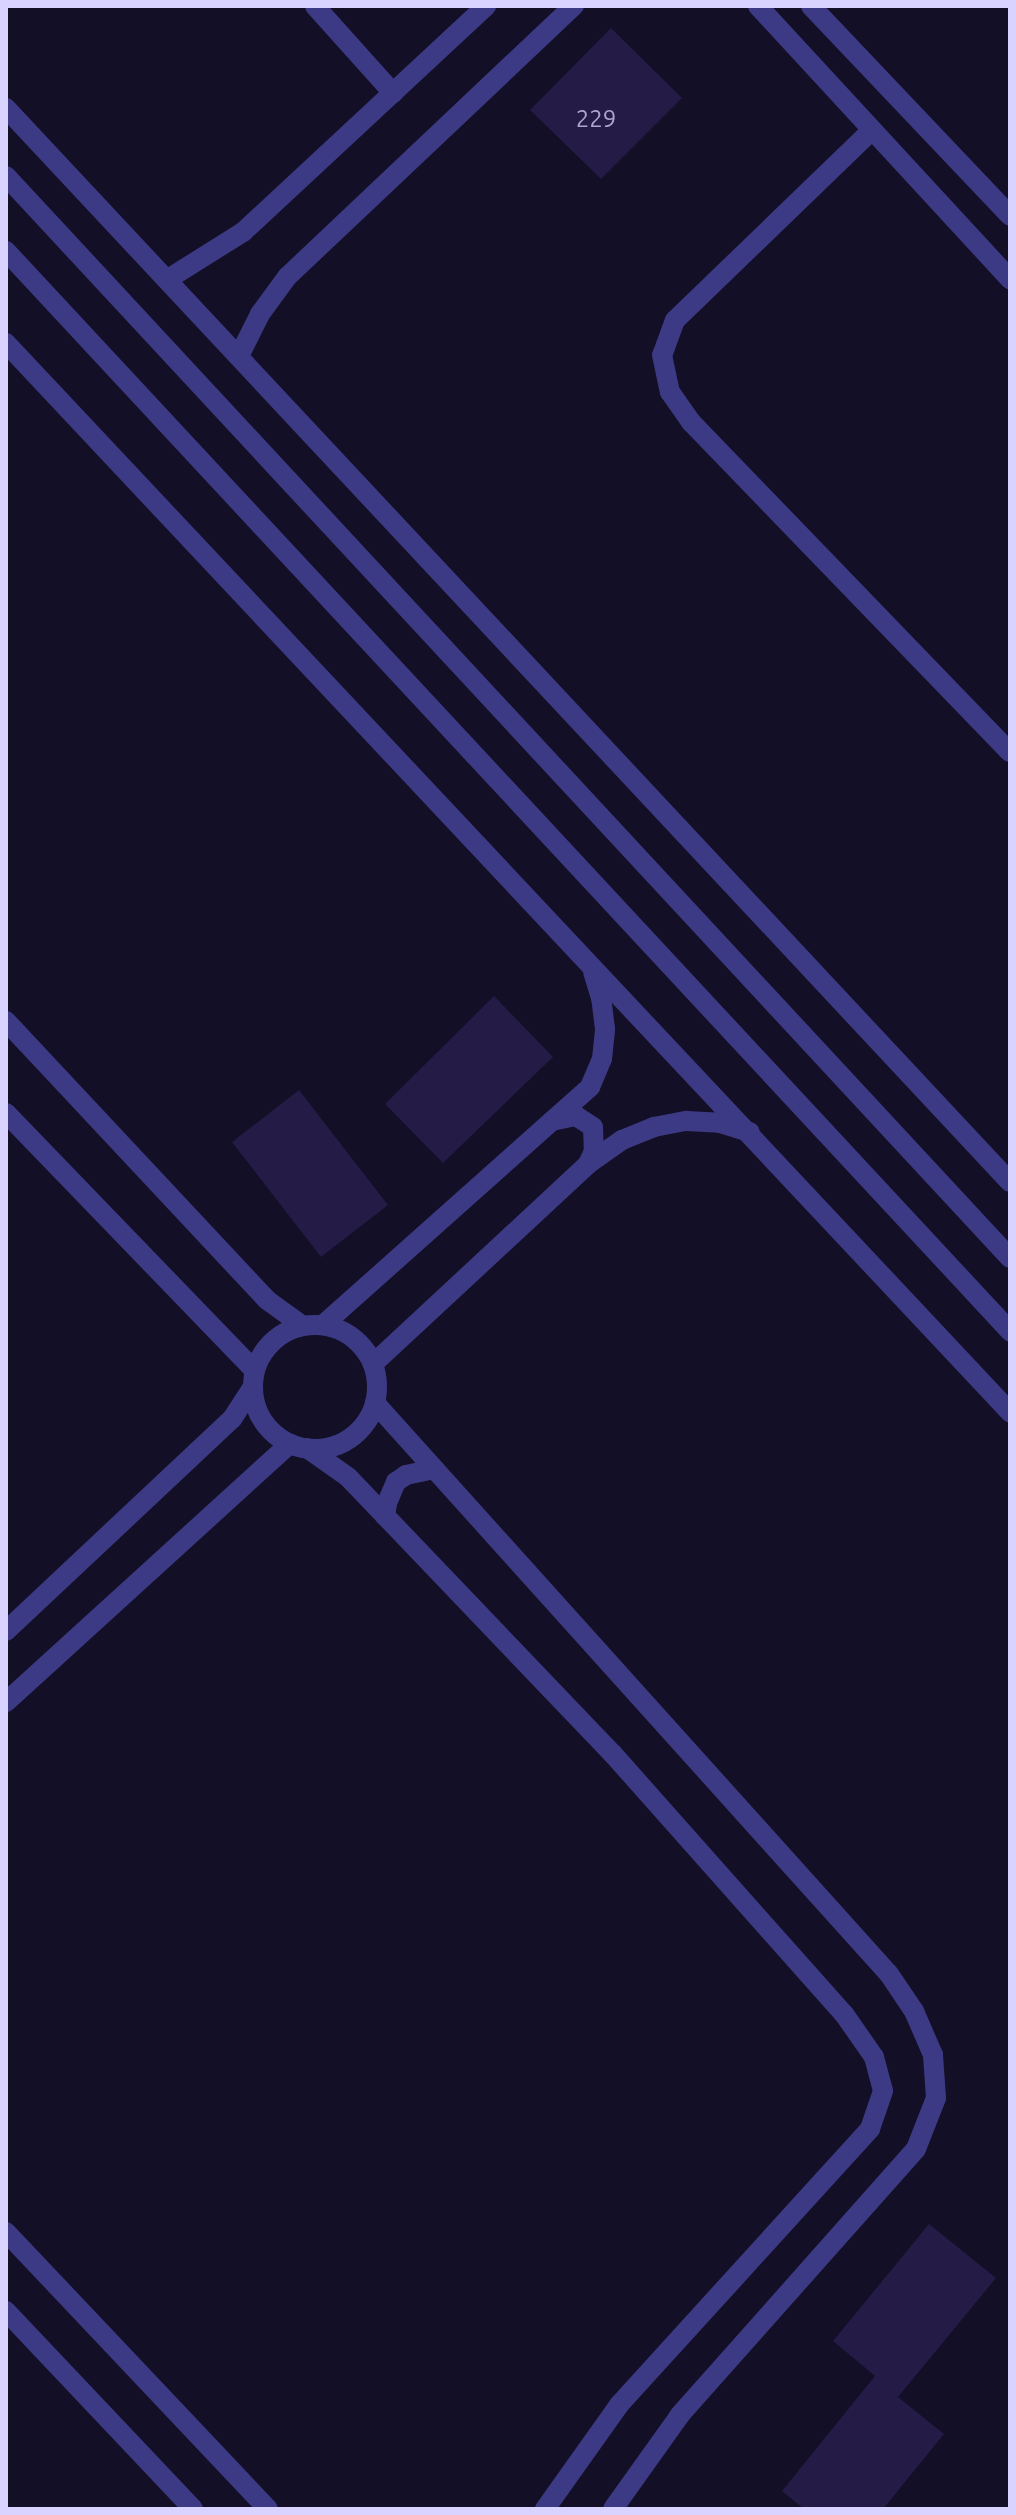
<!DOCTYPE html>
<style>
body{margin:0}
#map{position:relative;width:1016px;height:2515px;overflow:hidden;background:#130f26;font-family:Ubuntu,sans-serif}
div>[style]{position:absolute}
.building>*{inset:0;background:#241b47}
.minor>*{height:20px;margin:-10px;padding:0 10px;transform-origin:10px;border-radius:10px;background:#3d3a85}
.minor>.ring{margin:-10px;padding:0;box-sizing:content-box;background:none;border:20px solid #3d3a85;border-radius:50%}
.tertiary>*{height:20px;margin:-10px;padding:0 10px;transform-origin:10px;border-radius:10px;background:#3d3a85}
span{translate:-50% -50%;white-space:nowrap;text-align:center;line-height:1.15;-webkit-text-stroke:6px #130f26;paint-order:stroke}
.number-label{font-size:24px;color:#aca6d1}
.number-label span{-webkit-text-stroke-width:0}
.frame{position:absolute;inset:0;border:8px solid #d9d4ff;pointer-events:none}
</style>
<div id="map">
<div class="building">
<i style="clip-path:polygon(611px 28px,682px 98px,601px 179px,530px 110px)"></i>
<i style="clip-path:polygon(494px 996px,553px 1057px,443px 1163px,385px 1104px)"></i>
<i style="clip-path:polygon(299px 1090px,388px 1205px,321px 1257px,232px 1142px)"></i>
<i style="clip-path:polygon(929px 2224px,996px 2278px,898px 2397px,944px 2434px,883px 2509px,804px 2509px,782px 2491px,875px 2376px,833px 2341px)"></i>
</div>
<div class="minor">
<i style="left:315px;top:6px;width:117px;rotate:48.1deg"></i>
<i style="left:758px;top:6px;width:372px;rotate:47.3deg"></i>
<i style="left:811px;top:6px;width:289px;rotate:46.5deg"></i>
<i style="left:6px;top:108px;width:1470px;rotate:46.93deg"></i>
<i style="left:871px;top:131px;width:272px;rotate:136deg"></i>
<i style="left:675px;top:320px;width:37px;rotate:110deg"></i>
<i style="left:662px;top:355px;width:38px;rotate:78deg"></i>
<i style="left:670px;top:392px;width:37px;rotate:55deg"></i>
<i style="left:691px;top:422px;width:459px;rotate:46deg"></i>
<i style="left:168px;top:279px;width:89px;rotate:-32.1deg"></i>
<i style="left:243px;top:232px;width:332px;rotate:-42.9deg"></i>
<i style="left:6px;top:343px;width:1467px;rotate:46.8deg"></i>
<i style="left:239px;top:356px;width:47px;rotate:-63.4deg"></i>
<i style="left:260px;top:314px;width:46px;rotate:-53.9deg"></i>
<i style="left:287px;top:277px;width:395px;rotate:-43.4deg"></i>
<i style="left:6px;top:1021px;width:382px;rotate:46.9deg"></i>
<i style="left:267px;top:1300px;width:44px;rotate:35.8deg"></i>
<i style="left:6px;top:1113px;width:357px;rotate:46deg"></i>
<i style="left:552px;top:1121px;width:25px;rotate:-12deg"></i>
<i style="left:576px;top:1116px;width:20px;rotate:33deg"></i>
<i style="left:593px;top:1127px;width:24px;rotate:88deg"></i>
<i style="left:594px;top:1151px;width:14px;rotate:115deg"></i>
<i style="left:323px;top:1325px;width:358px;rotate:-41.7deg"></i>
<i style="left:590px;top:1087px;width:30px;rotate:-67deg"></i>
<i style="left:602px;top:1059px;width:30px;rotate:-84deg"></i>
<i style="left:605px;top:1029px;width:31px;rotate:-97deg"></i>
<i style="left:601px;top:998px;width:27px;rotate:-107deg"></i>
<i class="ring" style="left:253px;top:1325px;width:104px;height:104px"></i>
<i style="left:373px;top:1364px;width:294px;rotate:-42.9deg"></i>
<i style="left:588px;top:1164px;width:42px;rotate:-35.2deg"></i>
<i style="left:622px;top:1140px;width:35px;rotate:-22deg"></i>
<i style="left:654px;top:1127px;width:33px;rotate:-11deg"></i>
<i style="left:686px;top:1121px;width:34px;rotate:3deg"></i>
<i style="left:720px;top:1123px;width:31px;rotate:17deg"></i>
<i style="left:375px;top:1403px;width:768px;rotate:48.01deg"></i>
<i style="left:889px;top:1974px;width:45px;rotate:56deg"></i>
<i style="left:914px;top:2011px;width:48px;rotate:66.6deg"></i>
<i style="left:933px;top:2055px;width:43px;rotate:86deg"></i>
<i style="left:936px;top:2098px;width:55px;rotate:111.4deg"></i>
<i style="left:916px;top:2149px;width:356px;rotate:131.6deg"></i>
<i style="left:680px;top:2415px;width:115px;rotate:125.5deg"></i>
<i style="left:307px;top:1448px;width:50px;rotate:35.3deg"></i>
<i style="left:348px;top:1477px;width:382px;rotate:46.3deg"></i>
<i style="left:612px;top:1753px;width:349px;rotate:48.4deg"></i>
<i style="left:844px;top:2014px;width:52px;rotate:55.1deg"></i>
<i style="left:874px;top:2057px;width:35px;rotate:75deg"></i>
<i style="left:883px;top:2091px;width:40px;rotate:108.9deg"></i>
<i style="left:870px;top:2129px;width:373px;rotate:132.3deg"></i>
<i style="left:619px;top:2405px;width:128px;rotate:125.4deg"></i>
<i style="left:385px;top:1516px;width:13px;rotate:-81deg"></i>
<i style="left:387px;top:1503px;width:23px;rotate:-67deg"></i>
<i style="left:396px;top:1482px;width:12px;rotate:-35deg"></i>
<i style="left:406px;top:1475px;width:29px;rotate:-12deg"></i>
<i style="left:6px;top:1631px;width:310px;rotate:-43.2deg"></i>
<i style="left:232px;top:1419px;width:37px;rotate:-57deg"></i>
<i style="left:6px;top:1702px;width:384px;rotate:-42.3deg"></i>
<i style="left:6px;top:2232px;width:381px;rotate:46.6deg"></i>
<i style="left:6px;top:2311px;width:272px;rotate:46.6deg"></i>
</div>
<div class="tertiary">
<i style="left:6px;top:176px;width:1476px;rotate:47.14deg"></i>
<i style="left:6px;top:251px;width:1475px;rotate:47.09deg"></i>
</div>
<div class="number-label">
<span style="left:596px;top:119px">229</span>
</div>
<div class="frame"></div>
</div>
